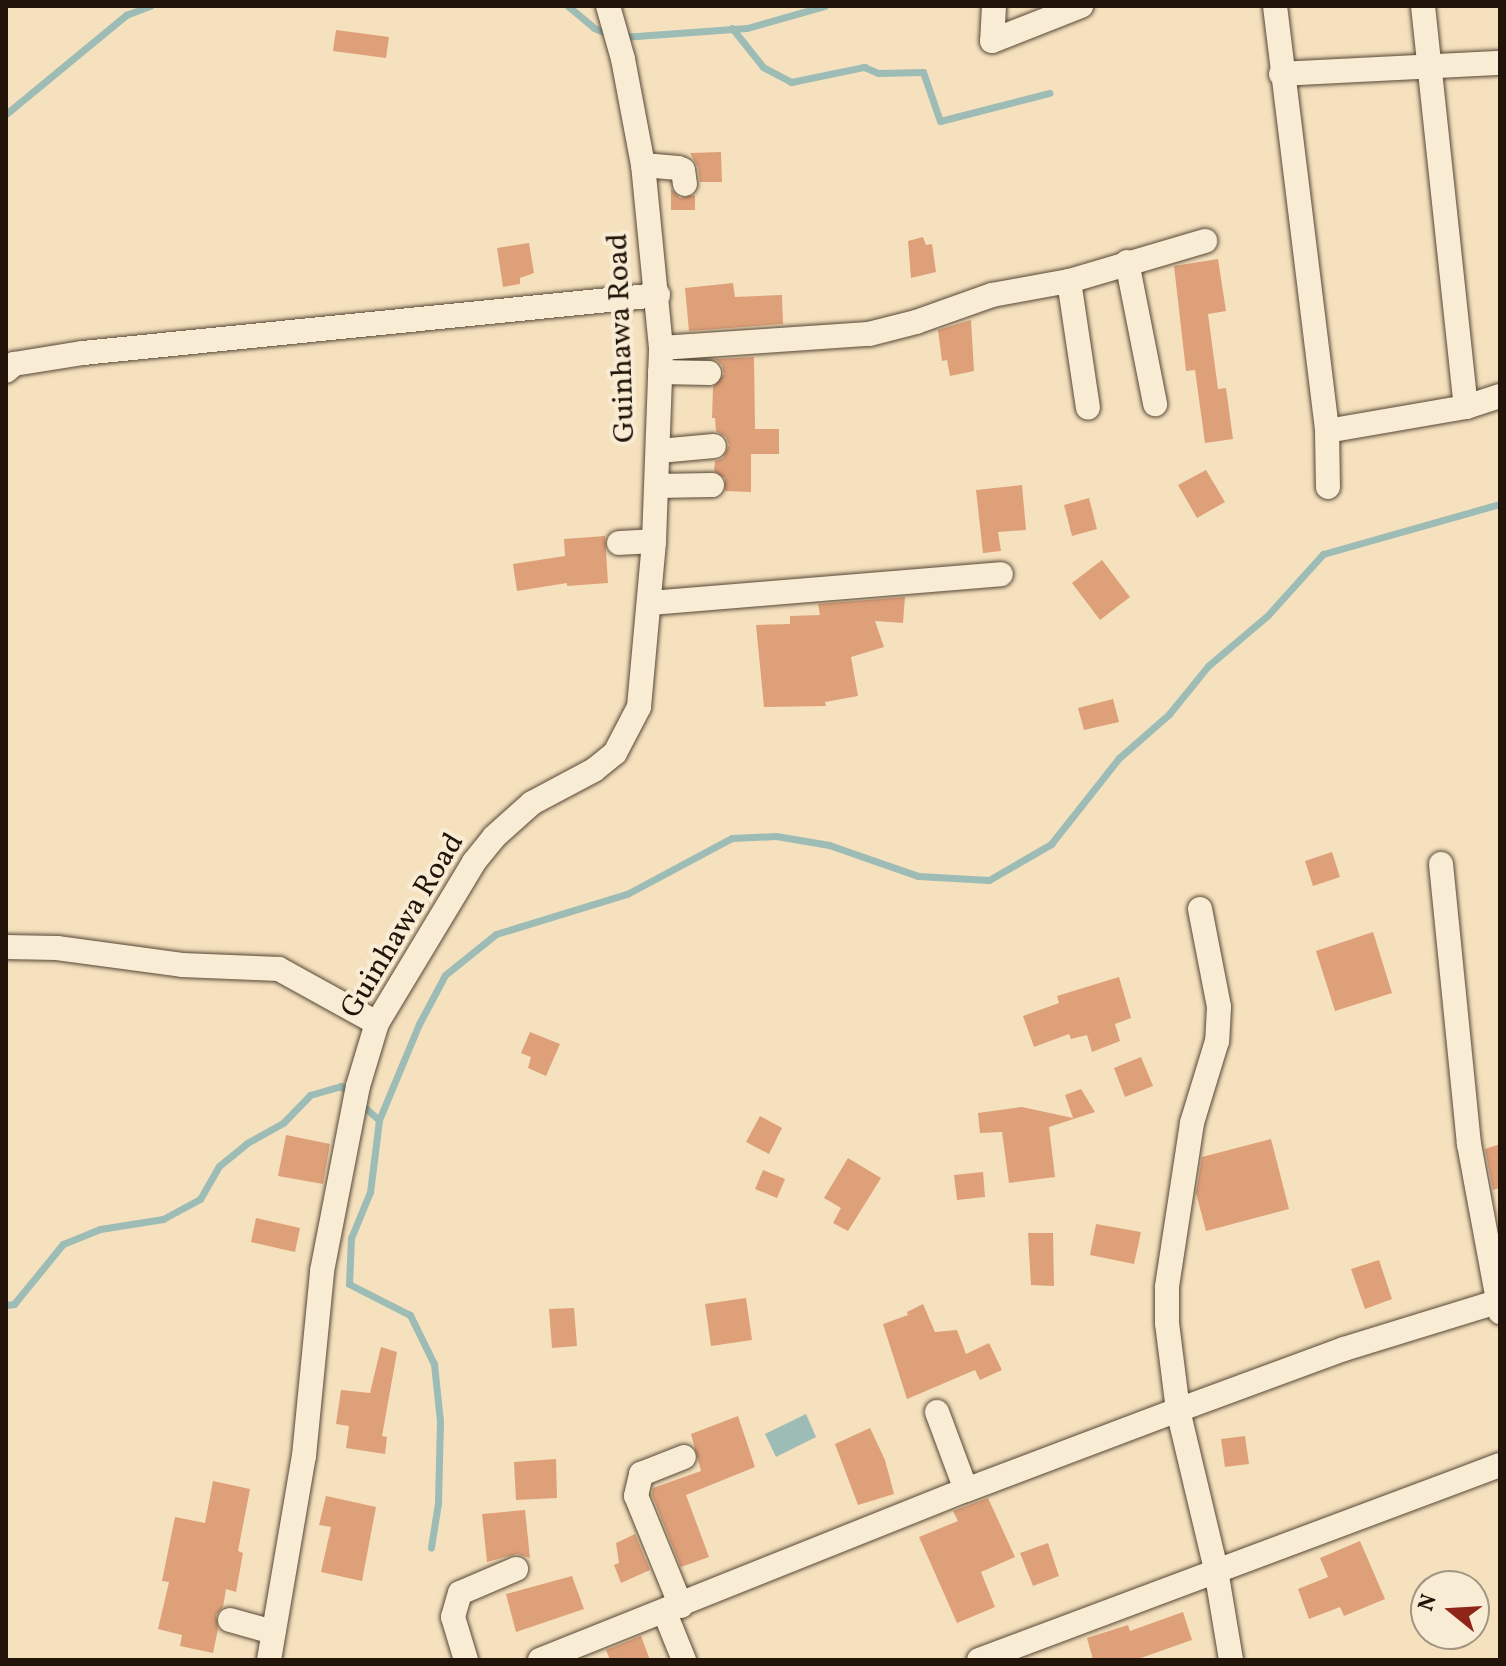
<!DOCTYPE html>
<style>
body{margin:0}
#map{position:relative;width:1506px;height:1666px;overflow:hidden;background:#f5e1be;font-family:Vollkorn,serif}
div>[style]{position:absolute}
.water>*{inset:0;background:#9dbcb6}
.stream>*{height:7px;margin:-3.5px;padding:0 3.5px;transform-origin:3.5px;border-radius:3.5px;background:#9dbcb6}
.building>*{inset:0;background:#dea079}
.roads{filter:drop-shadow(0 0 2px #574736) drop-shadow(0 0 2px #574736)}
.minor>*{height:24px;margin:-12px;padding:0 12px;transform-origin:12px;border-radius:12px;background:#f8ecd5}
span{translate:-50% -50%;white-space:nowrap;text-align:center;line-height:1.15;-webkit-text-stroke:8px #f8ecd5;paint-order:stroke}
.street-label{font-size:30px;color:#221409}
.frame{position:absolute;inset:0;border:8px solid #221409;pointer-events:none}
.north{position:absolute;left:1410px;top:1570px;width:80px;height:80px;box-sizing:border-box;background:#f8ecd5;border:2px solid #a29683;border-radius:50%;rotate:288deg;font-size:22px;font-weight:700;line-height:32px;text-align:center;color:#221409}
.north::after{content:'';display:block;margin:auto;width:28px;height:36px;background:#8f2418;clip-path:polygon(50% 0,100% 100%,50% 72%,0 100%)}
</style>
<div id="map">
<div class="water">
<i style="clip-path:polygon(806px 1414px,816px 1437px,776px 1457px,765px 1434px)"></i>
</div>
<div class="stream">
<i style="left:568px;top:6px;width:34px;rotate:40deg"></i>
<i style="left:594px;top:28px;width:18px;rotate:22deg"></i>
<i style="left:732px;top:28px;width:50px;rotate:51.5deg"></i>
<i style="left:763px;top:67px;width:32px;rotate:28deg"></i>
<i style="left:791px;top:82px;width:75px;rotate:-11.6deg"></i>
<i style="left:864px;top:67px;width:15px;rotate:23deg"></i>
<i style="left:878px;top:73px;width:45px;rotate:-1.3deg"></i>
<i style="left:923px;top:72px;width:52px;rotate:70.9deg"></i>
<i style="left:940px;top:121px;width:113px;rotate:-14.4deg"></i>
<i style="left:623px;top:37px;width:124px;rotate:-4.2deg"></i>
<i style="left:747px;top:28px;width:81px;rotate:-15.8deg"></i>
<i style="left:6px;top:114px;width:156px;rotate:-39.5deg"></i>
<i style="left:126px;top:15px;width:26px;rotate:-21deg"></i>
<i style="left:360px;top:1103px;width:25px;rotate:42deg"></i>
<i style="left:379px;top:1120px;width:73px;rotate:97.1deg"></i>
<i style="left:370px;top:1192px;width:50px;rotate:112.4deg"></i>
<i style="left:351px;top:1238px;width:46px;rotate:92.5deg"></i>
<i style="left:349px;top:1284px;width:68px;rotate:26.9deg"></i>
<i style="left:410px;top:1315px;width:55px;rotate:63.9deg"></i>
<i style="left:434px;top:1364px;width:57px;rotate:84deg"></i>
<i style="left:440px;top:1421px;width:82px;rotate:91.4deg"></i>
<i style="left:438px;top:1503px;width:45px;rotate:99deg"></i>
<i style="left:379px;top:1120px;width:104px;rotate:-67.4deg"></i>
<i style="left:419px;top:1024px;width:55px;rotate:-62deg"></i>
<i style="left:445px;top:975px;width:65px;rotate:-38.8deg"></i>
<i style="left:496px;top:934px;width:137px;rotate:-17deg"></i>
<i style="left:627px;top:894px;width:119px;rotate:-28.1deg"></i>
<i style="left:732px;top:838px;width:44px;rotate:-2.6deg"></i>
<i style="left:776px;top:836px;width:54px;rotate:9.6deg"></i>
<i style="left:829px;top:845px;width:94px;rotate:19.2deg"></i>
<i style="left:918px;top:876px;width:71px;rotate:3.2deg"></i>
<i style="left:989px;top:880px;width:72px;rotate:-30.1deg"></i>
<i style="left:1051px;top:844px;width:110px;rotate:-51.7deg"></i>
<i style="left:1119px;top:758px;width:67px;rotate:-41.3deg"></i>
<i style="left:1169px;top:714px;width:62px;rotate:-50.9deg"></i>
<i style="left:1208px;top:666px;width:79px;rotate:-40.4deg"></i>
<i style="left:1268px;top:615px;width:82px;rotate:-48deg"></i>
<i style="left:1323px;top:554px;width:184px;rotate:-15.8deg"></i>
<i style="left:6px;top:1305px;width:8px;rotate:-7deg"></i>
<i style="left:14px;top:1304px;width:77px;rotate:-50.8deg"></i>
<i style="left:63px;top:1244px;width:40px;rotate:-22deg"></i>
<i style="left:100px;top:1229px;width:64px;rotate:-9deg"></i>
<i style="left:163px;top:1219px;width:42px;rotate:-28.4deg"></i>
<i style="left:200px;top:1199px;width:38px;rotate:-60deg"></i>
<i style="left:219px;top:1166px;width:36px;rotate:-39deg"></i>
<i style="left:247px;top:1143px;width:41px;rotate:-29.1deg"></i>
<i style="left:283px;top:1123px;width:39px;rotate:-46deg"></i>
<i style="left:310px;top:1095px;width:32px;rotate:-16deg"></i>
<i style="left:341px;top:1086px;width:13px;rotate:42deg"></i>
</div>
<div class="building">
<i style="clip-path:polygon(336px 30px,389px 37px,386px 58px,333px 51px)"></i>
<i style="clip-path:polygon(721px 152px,722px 182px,700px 182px,698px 167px,690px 153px)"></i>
<i style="clip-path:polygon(671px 189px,680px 198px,695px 195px,695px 210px,671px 210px)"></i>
<i style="clip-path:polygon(923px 237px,926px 245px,932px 244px,936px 272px,911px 278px,908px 241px)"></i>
<i style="clip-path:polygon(529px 243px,534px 273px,520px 278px,520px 284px,503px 287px,497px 248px)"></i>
<i style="clip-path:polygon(1218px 259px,1226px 311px,1208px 314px,1218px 389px,1226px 388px,1233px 439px,1205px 443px,1195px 370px,1186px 371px,1174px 266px)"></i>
<i style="clip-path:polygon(733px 283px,735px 297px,782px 295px,783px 324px,689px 331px,685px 288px)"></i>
<i style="clip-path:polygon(971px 320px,974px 371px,950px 376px,947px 360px,942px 361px,938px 330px)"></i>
<i style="clip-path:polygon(754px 357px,755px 429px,779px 429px,779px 454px,751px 454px,751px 492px,725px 491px,725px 478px,714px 471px,715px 461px,723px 458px,729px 445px,726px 437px,716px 431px,715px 418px,712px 418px,713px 387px,724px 374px,722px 365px,715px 359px)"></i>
<i style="clip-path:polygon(1206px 470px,1225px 502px,1197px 518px,1178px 485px)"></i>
<i style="clip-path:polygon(1022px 485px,1026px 530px,998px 532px,1001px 551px,983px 553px,976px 490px)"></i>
<i style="clip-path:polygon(1089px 498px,1097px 529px,1072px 536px,1064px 505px)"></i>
<i style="clip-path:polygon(605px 536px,608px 583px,567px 586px,567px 583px,517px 591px,513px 564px,565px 556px,564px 539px)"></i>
<i style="clip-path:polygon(1102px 560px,1130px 597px,1100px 620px,1072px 583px)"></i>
<i style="clip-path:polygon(905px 597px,903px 623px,875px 621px,884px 647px,851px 657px,858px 696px,825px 702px,826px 706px,764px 707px,756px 625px,790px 624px,790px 616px,820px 615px,818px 604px)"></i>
<i style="clip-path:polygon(1113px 699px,1119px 722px,1084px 730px,1078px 708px)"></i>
<i style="clip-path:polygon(1332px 852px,1340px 877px,1313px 886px,1305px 861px)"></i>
<i style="clip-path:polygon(1373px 932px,1392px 993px,1335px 1011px,1316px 951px)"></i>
<i style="clip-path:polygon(1119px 977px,1131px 1018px,1115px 1024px,1120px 1041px,1092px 1052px,1087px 1035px,1071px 1039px,1069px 1034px,1034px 1047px,1023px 1016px,1059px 1003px,1057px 996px)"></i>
<i style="clip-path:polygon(530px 1032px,560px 1044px,546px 1076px,528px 1068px,531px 1057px,521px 1053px)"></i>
<i style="clip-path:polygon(1141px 1057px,1153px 1086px,1125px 1097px,1114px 1068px)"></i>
<i style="clip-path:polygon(1081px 1089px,1095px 1112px,1049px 1127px,1055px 1177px,1009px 1183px,1002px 1132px,980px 1133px,978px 1113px,1022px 1107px,1073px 1118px,1065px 1095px)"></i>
<i style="clip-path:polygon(760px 1116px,782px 1128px,769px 1154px,746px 1142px)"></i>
<i style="clip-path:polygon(286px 1135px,330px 1144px,323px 1184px,278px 1176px)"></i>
<i style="clip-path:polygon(1271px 1139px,1289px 1209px,1206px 1231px,1196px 1193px,1202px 1157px)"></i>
<i style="clip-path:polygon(1500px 1144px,1500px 1188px,1493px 1190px,1485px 1149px)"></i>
<i style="clip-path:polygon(848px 1158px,881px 1178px,848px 1231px,833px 1223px,841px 1208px,824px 1198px)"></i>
<i style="clip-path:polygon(763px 1170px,785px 1179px,777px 1198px,755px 1189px)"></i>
<i style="clip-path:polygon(983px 1172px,985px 1197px,957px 1200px,954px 1175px)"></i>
<i style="clip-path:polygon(256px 1218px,300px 1228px,295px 1252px,251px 1242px)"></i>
<i style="clip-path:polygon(1096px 1224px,1141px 1232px,1134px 1264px,1090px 1255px)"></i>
<i style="clip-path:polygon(1028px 1233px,1053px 1233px,1054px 1286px,1031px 1285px)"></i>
<i style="clip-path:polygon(1379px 1260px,1392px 1299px,1365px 1309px,1351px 1269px)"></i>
<i style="clip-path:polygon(746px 1298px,752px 1340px,711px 1346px,705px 1304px)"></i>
<i style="clip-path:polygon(923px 1304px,935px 1332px,957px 1330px,966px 1354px,989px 1343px,1002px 1370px,980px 1380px,975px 1370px,907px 1399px,883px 1324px,908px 1315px,907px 1312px)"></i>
<i style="clip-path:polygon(574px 1308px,577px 1346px,552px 1348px,549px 1309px)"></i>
<i style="clip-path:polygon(381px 1347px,397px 1352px,382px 1436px,387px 1437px,385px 1454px,346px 1448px,349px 1426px,336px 1424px,341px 1390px,370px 1393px)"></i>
<i style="clip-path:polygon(738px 1416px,755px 1467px,686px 1495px,709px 1557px,681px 1567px,652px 1495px,653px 1488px,701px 1471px,691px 1434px)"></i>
<i style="clip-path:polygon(870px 1428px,885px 1460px,894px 1494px,858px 1505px,835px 1444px)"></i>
<i style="clip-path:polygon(1245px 1436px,1249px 1464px,1225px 1467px,1221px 1439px)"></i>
<i style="clip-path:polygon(556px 1459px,557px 1498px,516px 1500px,514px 1462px)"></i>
<i style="clip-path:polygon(213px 1481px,250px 1489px,238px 1551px,243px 1553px,236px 1592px,226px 1589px,223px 1607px,216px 1615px,218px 1629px,213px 1653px,180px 1646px,182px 1635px,158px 1629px,169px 1582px,162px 1581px,175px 1517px,205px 1523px)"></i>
<i style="clip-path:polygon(326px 1496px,376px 1507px,362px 1581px,321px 1572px,331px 1527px,319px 1525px)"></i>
<i style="clip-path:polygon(988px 1498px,1015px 1557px,981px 1572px,995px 1607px,957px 1623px,919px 1537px,958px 1521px,953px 1511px)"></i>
<i style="clip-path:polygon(525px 1510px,530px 1558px,517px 1554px,487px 1562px,482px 1514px)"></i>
<i style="clip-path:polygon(635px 1534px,650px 1570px,621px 1583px,614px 1565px,619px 1563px,616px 1543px)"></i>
<i style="clip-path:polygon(1360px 1541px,1385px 1599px,1344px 1616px,1340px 1607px,1309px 1619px,1298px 1589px,1328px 1577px,1320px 1558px)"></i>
<i style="clip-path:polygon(1048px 1543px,1059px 1576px,1033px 1586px,1020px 1553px)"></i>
<i style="clip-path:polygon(572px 1576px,584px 1609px,516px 1632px,506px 1594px)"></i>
<i style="clip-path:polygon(1183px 1612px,1192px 1640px,1135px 1660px,1093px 1660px,1087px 1638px,1128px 1625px,1130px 1631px)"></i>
<i style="clip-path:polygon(641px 1636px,650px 1660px,610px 1660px,606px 1650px)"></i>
</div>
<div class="roads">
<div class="minor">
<i style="left:994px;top:6px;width:35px;rotate:93deg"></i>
<i style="left:992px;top:41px;width:96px;rotate:-21.5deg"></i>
<i style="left:1275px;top:6px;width:428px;rotate:83deg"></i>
<i style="left:1327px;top:431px;width:56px;rotate:89deg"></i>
<i style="left:1423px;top:6px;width:403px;rotate:83.9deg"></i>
<i style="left:1281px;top:74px;width:219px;rotate:-2.9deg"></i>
<i style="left:643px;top:165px;width:35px;rotate:5deg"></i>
<i style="left:678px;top:168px;width:5px;rotate:22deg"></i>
<i style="left:683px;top:170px;width:14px;rotate:82deg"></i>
<i style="left:1127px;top:262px;width:145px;rotate:78.8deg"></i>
<i style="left:1069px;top:281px;width:128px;rotate:81.5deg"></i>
<i style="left:661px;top:348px;width:208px;rotate:-3.9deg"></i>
<i style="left:869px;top:334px;width:49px;rotate:-14.3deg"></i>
<i style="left:916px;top:322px;width:81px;rotate:-19.6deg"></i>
<i style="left:992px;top:295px;width:78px;rotate:-10.3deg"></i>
<i style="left:1069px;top:281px;width:142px;rotate:-16.4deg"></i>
<i style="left:6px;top:371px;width:11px;rotate:-41deg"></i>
<i style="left:14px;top:364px;width:70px;rotate:-9.1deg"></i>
<i style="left:83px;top:353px;width:578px;rotate:-5.76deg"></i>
<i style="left:660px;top:372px;width:49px;rotate:1.2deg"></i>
<i style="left:1327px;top:431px;width:141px;rotate:-9.8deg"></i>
<i style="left:1466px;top:407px;width:36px;rotate:-18deg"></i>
<i style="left:659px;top:451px;width:55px;rotate:-5.2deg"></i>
<i style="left:657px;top:486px;width:55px;rotate:-1deg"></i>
<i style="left:619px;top:543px;width:35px;rotate:-3deg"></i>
<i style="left:650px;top:603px;width:352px;rotate:-4.7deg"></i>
<i style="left:1441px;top:864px;width:281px;rotate:84.3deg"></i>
<i style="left:1469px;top:1144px;width:171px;rotate:79.5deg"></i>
<i style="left:1200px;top:909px;width:100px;rotate:79deg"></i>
<i style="left:1219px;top:1007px;width:34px;rotate:93deg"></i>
<i style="left:1217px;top:1041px;width:86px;rotate:107deg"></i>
<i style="left:1192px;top:1123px;width:166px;rotate:98.7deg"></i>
<i style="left:1167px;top:1287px;width:36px;rotate:90deg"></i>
<i style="left:1167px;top:1323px;width:88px;rotate:82.8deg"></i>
<i style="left:1178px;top:1410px;width:164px;rotate:76.6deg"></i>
<i style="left:1216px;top:1570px;width:91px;rotate:80.5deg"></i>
<i style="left:6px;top:947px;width:51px;rotate:1.1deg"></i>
<i style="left:57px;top:948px;width:126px;rotate:7.7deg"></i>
<i style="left:182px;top:965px;width:97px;rotate:2.4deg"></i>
<i style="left:279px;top:969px;width:112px;rotate:28.9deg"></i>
<i style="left:937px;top:1412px;width:83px;rotate:69.6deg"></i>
<i style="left:681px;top:1606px;width:119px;rotate:-112.2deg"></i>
<i style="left:636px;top:1496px;width:23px;rotate:-77deg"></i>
<i style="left:641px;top:1474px;width:46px;rotate:-21.6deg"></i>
<i style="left:665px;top:1613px;width:51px;rotate:68deg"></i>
<i style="left:230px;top:1620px;width:45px;rotate:15.6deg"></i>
<i style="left:269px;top:1660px;width:207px;rotate:-80.3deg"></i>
<i style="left:304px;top:1456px;width:186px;rotate:-84.4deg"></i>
<i style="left:322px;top:1271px;width:188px;rotate:-79deg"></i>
<i style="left:358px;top:1086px;width:66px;rotate:-73.2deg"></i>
<i style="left:377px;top:1023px;width:188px;rotate:-58.9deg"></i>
<i style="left:474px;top:862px;width:32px;rotate:-51deg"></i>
<i style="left:494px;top:837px;width:51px;rotate:-41.8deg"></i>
<i style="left:532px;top:803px;width:70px;rotate:-28deg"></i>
<i style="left:594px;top:770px;width:27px;rotate:-39deg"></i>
<i style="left:615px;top:753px;width:52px;rotate:-62.4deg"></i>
<i style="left:639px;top:707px;width:167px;rotate:-84.8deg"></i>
<i style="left:654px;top:541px;width:193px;rotate:-87.9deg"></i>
<i style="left:661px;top:348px;width:184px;rotate:-95.6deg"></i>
<i style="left:643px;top:165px;width:108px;rotate:-100.7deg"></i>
<i style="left:623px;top:59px;width:55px;rotate:-105.8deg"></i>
<i style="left:466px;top:1660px;width:45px;rotate:-106.8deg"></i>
<i style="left:453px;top:1617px;width:25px;rotate:-74deg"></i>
<i style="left:460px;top:1593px;width:61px;rotate:-23.2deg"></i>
<i style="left:540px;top:1660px;width:459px;rotate:-21.8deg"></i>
<i style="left:966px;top:1490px;width:227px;rotate:-20.7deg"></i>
<i style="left:1178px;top:1410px;width:177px;rotate:-20.2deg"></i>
<i style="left:1344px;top:1349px;width:163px;rotate:-17.1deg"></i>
<i style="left:979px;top:1660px;width:556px;rotate:-20.52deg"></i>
</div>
</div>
<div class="street-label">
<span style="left:622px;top:338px;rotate:-92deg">Guinhawa Road</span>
<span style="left:403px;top:926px;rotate:-59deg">Guinhawa Road</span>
</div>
<div class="frame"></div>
<div class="north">N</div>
</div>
